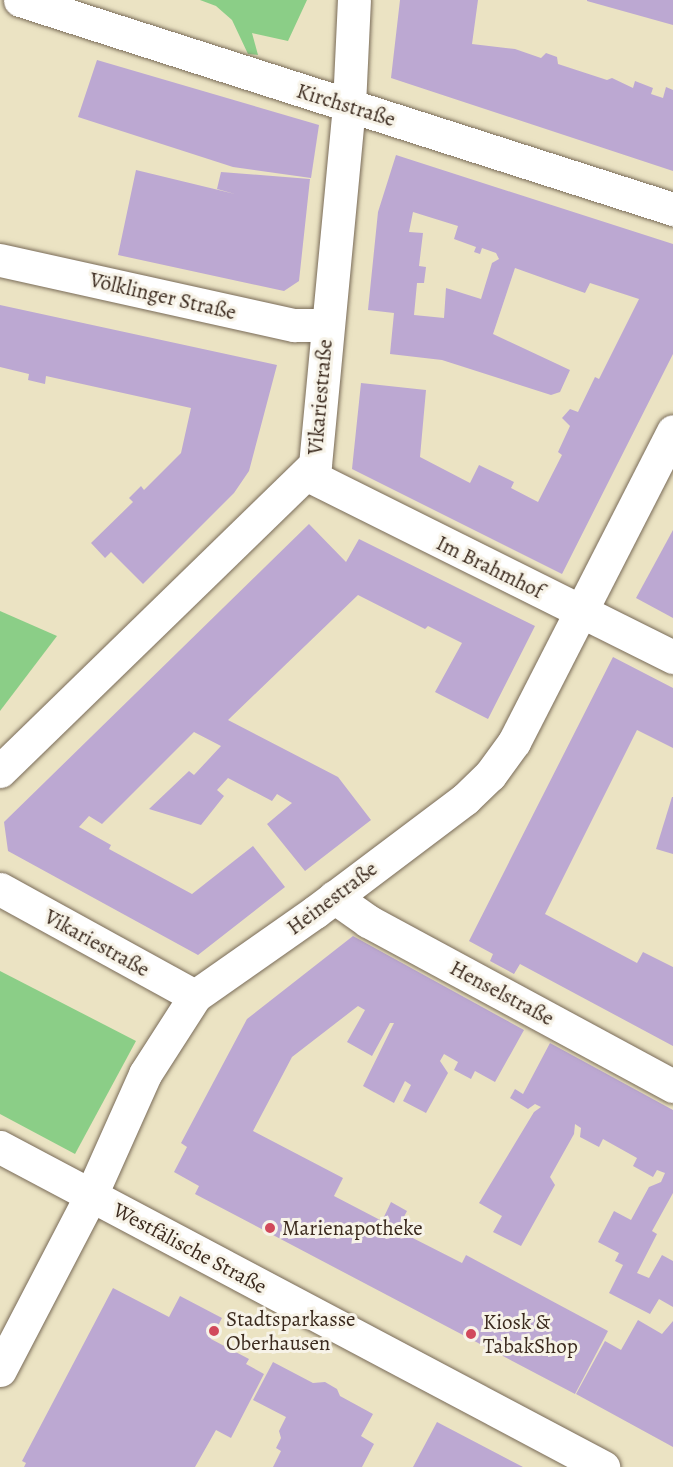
<!DOCTYPE html>
<meta charset="utf-8">
<style>
body{margin:0}
#map{position:relative;width:673px;height:1467px;overflow:hidden;background:#ebe3c3;font-family:Alegreya,serif}
div>[style]{position:absolute}
.green>*{inset:0;background:#8bce87}
.building>*{inset:0;background:#bca8d2}
.roads{filter:drop-shadow(0 0 2px #796b58) drop-shadow(0 0 2px #796b58)}
.minor>*{height:33px;margin:-16.5px;padding:0 16.5px;transform-origin:16.5px;border-radius:16.5px;background:#fff}
.dots>*{width:16px;height:16px;translate:-50% -50%;box-sizing:border-box;border:3px solid #f7f3e8;border-radius:50%}
span{translate:-50% -50%;white-space:nowrap;text-align:center;line-height:1.15;-webkit-text-stroke:6px #f7f3e8;paint-order:stroke}
.street-label{font-size:21px;color:#3b2a1e}
.poi-label{font-size:21px;color:#3b2a1e}
.left{translate:0 -50%;text-align:left}
</style>
<div id="map">
<div class="green">
<i style="clip-path:polygon(200px 0,307px 0,288px 41px,252px 33px,258px 55px,248px 54px,232px 20px,216px 6px)"></i>
<i style="clip-path:polygon(0 611px,57px 636px,0 711px)"></i>
<i style="clip-path:polygon(0 971px,136px 1041px,75px 1154px,0 1114px)"></i>
</div>
<div class="building">
<i style="clip-path:polygon(400px 0,478px 0,472px 44px,515px 49px,541px 58px,546px 53px,557px 57px,558px 64px,607px 80px,612px 78px,633px 88px,635px 81px,653px 88px,651px 94px,663px 98px,666px 87px,673px 90px,673px 171px,391px 78px)"></i>
<i style="clip-path:polygon(673px 0,673px 25px,587px 1px,587px 0)"></i>
<i style="clip-path:polygon(97px 60px,319px 125px,311px 178px,233px 167px,78px 117px)"></i>
<i style="clip-path:polygon(evenodd,396px 155px,673px 244px,673px 354px,562px 574px,352px 469px,361px 383px,426px 390px,420px 457px,470px 483px,479px 465px,514px 482px,511px 488px,538px 502px,562px 455px,558px 452px,570px 426px,562px 418px,570px 409px,578px 412px,595px 377px,599px 379px,639px 299px,590px 283px,585px 293px,515px 268px,493px 334px,570px 370px,560px 392px,551px 395px,442px 360px,390px 354px,394px 313px,368px 310px,378px 212px,396px 155px,413px 212px,458px 226px,454px 239px,476px 247px,474px 252px,480px 254px,482px 248px,496px 253px,499px 259px,492px 263px,481px 299px,446px 288px,444px 318px,414px 315px,417px 283px,424px 283px,426px 267px,419px 266px,423px 233px,409px 232px,413px 212px)"></i>
<i style="clip-path:polygon(136px 170px,235px 194px,217px 189px,221px 172px,310px 179px,299px 281px,284px 291px,118px 255px)"></i>
<i style="clip-path:polygon(0 305px,277px 365px,249px 471px,234px 493px,143px 584px,111px 552px,105px 558px,91px 543px,133px 502px,129px 498px,141px 486px,144px 490px,181px 453px,191px 408px,46px 376px,45px 384px,28px 380px,29px 374px,0 367px)"></i>
<i style="clip-path:polygon(309px 524px,346px 562px,359px 539px,535px 626px,488px 719px,435px 692px,462px 643px,428px 626px,425px 629px,358px 595px,228px 720px,338px 777px,371px 820px,305px 871px,267px 824px,292px 803px,277px 794px,272px 801px,228px 778px,217px 790px,224px 796px,201px 825px,149px 809px,189px 771px,194px 775px,221px 746px,194px 732px,102px 824px,89px 816px,79px 827px,111px 845px,109px 849px,192px 894px,253px 846px,285px 887px,198px 955px,8px 851px,4px 822px)"></i>
<i style="clip-path:polygon(673px 530px,673px 618px,636px 598px)"></i>
<i style="clip-path:polygon(613px 657px,673px 688px,673px 748px,637px 730px,545px 914px,637px 963px,643px 952px,673px 967px,673px 1046px,520px 964px,514px 974px,490px 961px,493px 954px,469px 941px)"></i>
<i style="clip-path:polygon(672px 797px,673px 797px,673px 854px,656px 849px)"></i>
<i style="clip-path:polygon(353px 936px,524px 1030px,495px 1082px,475px 1071px,471px 1079px,454px 1070px,458px 1062px,444px 1054px,440px 1061px,448px 1073px,426px 1113px,403px 1101px,411px 1085px,405px 1081px,394px 1103px,363px 1086px,394px 1023px,390px 1023px,372px 1056px,347px 1042px,365px 1010px,358px 1006px,292px 1057px,253px 1131px,343px 1178px,334px 1196px,382px 1221px,391px 1202px,407px 1211px,397px 1230px,462px 1263px,466px 1255px,608px 1331px,575px 1394px,195px 1194px,199px 1186px,174px 1172px,187px 1147px,181px 1143px,247px 1019px)"></i>
<i style="clip-path:polygon(550px 1043px,673px 1110px,673px 1193px,652px 1231px,657px 1234px,637px 1273px,649px 1278px,662px 1255px,673px 1261px,673px 1307px,659px 1299px,650px 1314px,609px 1293px,623px 1265px,615px 1261px,619px 1253px,598px 1242px,614px 1211px,631px 1220px,649px 1187px,661px 1182px,665px 1173px,657px 1170px,653px 1177px,633px 1166px,637px 1158px,603px 1139px,599px 1147px,580px 1137px,581px 1128px,575px 1124px,574px 1134px,550px 1177px,555px 1185px,521px 1246px,493px 1232px,502px 1216px,479px 1203px,534px 1112px,541px 1107px,535px 1104px,528px 1109px,510px 1098px,515px 1089px,523px 1094px)"></i>
<i style="clip-path:polygon(113px 1288px,169px 1317px,180px 1296px,222px 1318px,211px 1339px,249px 1359px,246px 1364px,264px 1374px,231px 1438px,216px 1430px,195px 1467px,24px 1467px,26px 1463px,22px 1461px)"></i>
<i style="clip-path:polygon(638px 1320px,662px 1334px,673px 1321px,673px 1447px,576px 1394px,605px 1341px,621px 1350px)"></i>
<i style="clip-path:polygon(273px 1362px,313px 1383px,325px 1382px,337px 1389px,340px 1396px,373px 1414px,361px 1436px,374px 1444px,362px 1467px,273px 1467px,281px 1451px,276px 1448px,281px 1438px,279px 1431px,286px 1417px,253px 1400px)"></i>
<i style="clip-path:polygon(437px 1422px,500px 1455px,523px 1467px,413px 1467px)"></i>
</div>
<div class="roads">
<div class="minor">
<i style="left:20px;top:0;width:686px;rotate:17.75deg"></i>
<i style="left:0;top:260px;width:301px;rotate:12.5deg"></i>
<i style="left:294px;top:325px;width:32px"></i>
<i style="left:308px;top:475px;width:408px;rotate:26.5deg"></i>
<i style="left:0;top:771px;width:439px;rotate:-44.2deg"></i>
<i style="left:315px;top:465px;width:362px;rotate:-84.6deg"></i>
<i style="left:349px;top:105px;width:105px;rotate:-87.3deg"></i>
<i style="left:0;top:889px;width:222px;rotate:28.8deg"></i>
<i style="left:334px;top:897px;width:42px;rotate:35.2deg"></i>
<i style="left:368px;top:921px;width:347px;rotate:28.4deg"></i>
<i style="left:0;top:1147px;width:683px;rotate:27.95deg"></i>
<i style="left:0;top:1370px;width:197px;rotate:-62.5deg"></i>
<i style="left:91px;top:1195px;width:133px;rotate:-65.9deg"></i>
<i style="left:145px;top:1074px;width:93px;rotate:-57.3deg"></i>
<i style="left:195px;top:996px;width:146px;rotate:-35deg"></i>
<i style="left:315px;top:912px;width:188px;rotate:-37deg"></i>
<i style="left:465px;top:799px;width:35px;rotate:-44deg"></i>
<i style="left:490px;top:775px;width:41px;rotate:-54deg"></i>
<i style="left:514px;top:742px;width:349px;rotate:-62.9deg"></i>
</div>
</div>
<div class="dots">
<i style="left:270px;top:1228px;background:#d1495b"></i>
<i style="left:214px;top:1331px;background:#d1495b"></i>
<i style="left:471px;top:1334px;background:#d1495b"></i>
</div>
<div class="street-label">
<span style="left:346px;top:105px;rotate:17deg">Kirchstraße</span>
<span style="left:163px;top:296px;rotate:13deg">Völklinger Straße</span>
<span style="left:320px;top:397px;rotate:-85deg">Vikariestraße</span>
<span style="left:490px;top:567px;rotate:26deg">Im Brahmhof</span>
<span style="left:332px;top:898px;rotate:-37deg">Heinestraße</span>
<span style="left:97px;top:943px;rotate:29deg">Vikariestraße</span>
<span style="left:502px;top:993px;rotate:28deg">Henselstraße</span>
<span style="left:190px;top:1248px;rotate:28deg">Westfälische Straße</span>
</div>
<div class="poi-label">
<span class="left" style="left:282px;top:1228px">Marienapotheke</span>
<span class="left" style="left:226px;top:1331px">Stadtsparkasse<br>Oberhausen</span>
<span class="left" style="left:483px;top:1334px">Kiosk &amp;<br>TabakShop</span>
</div>
</div>
